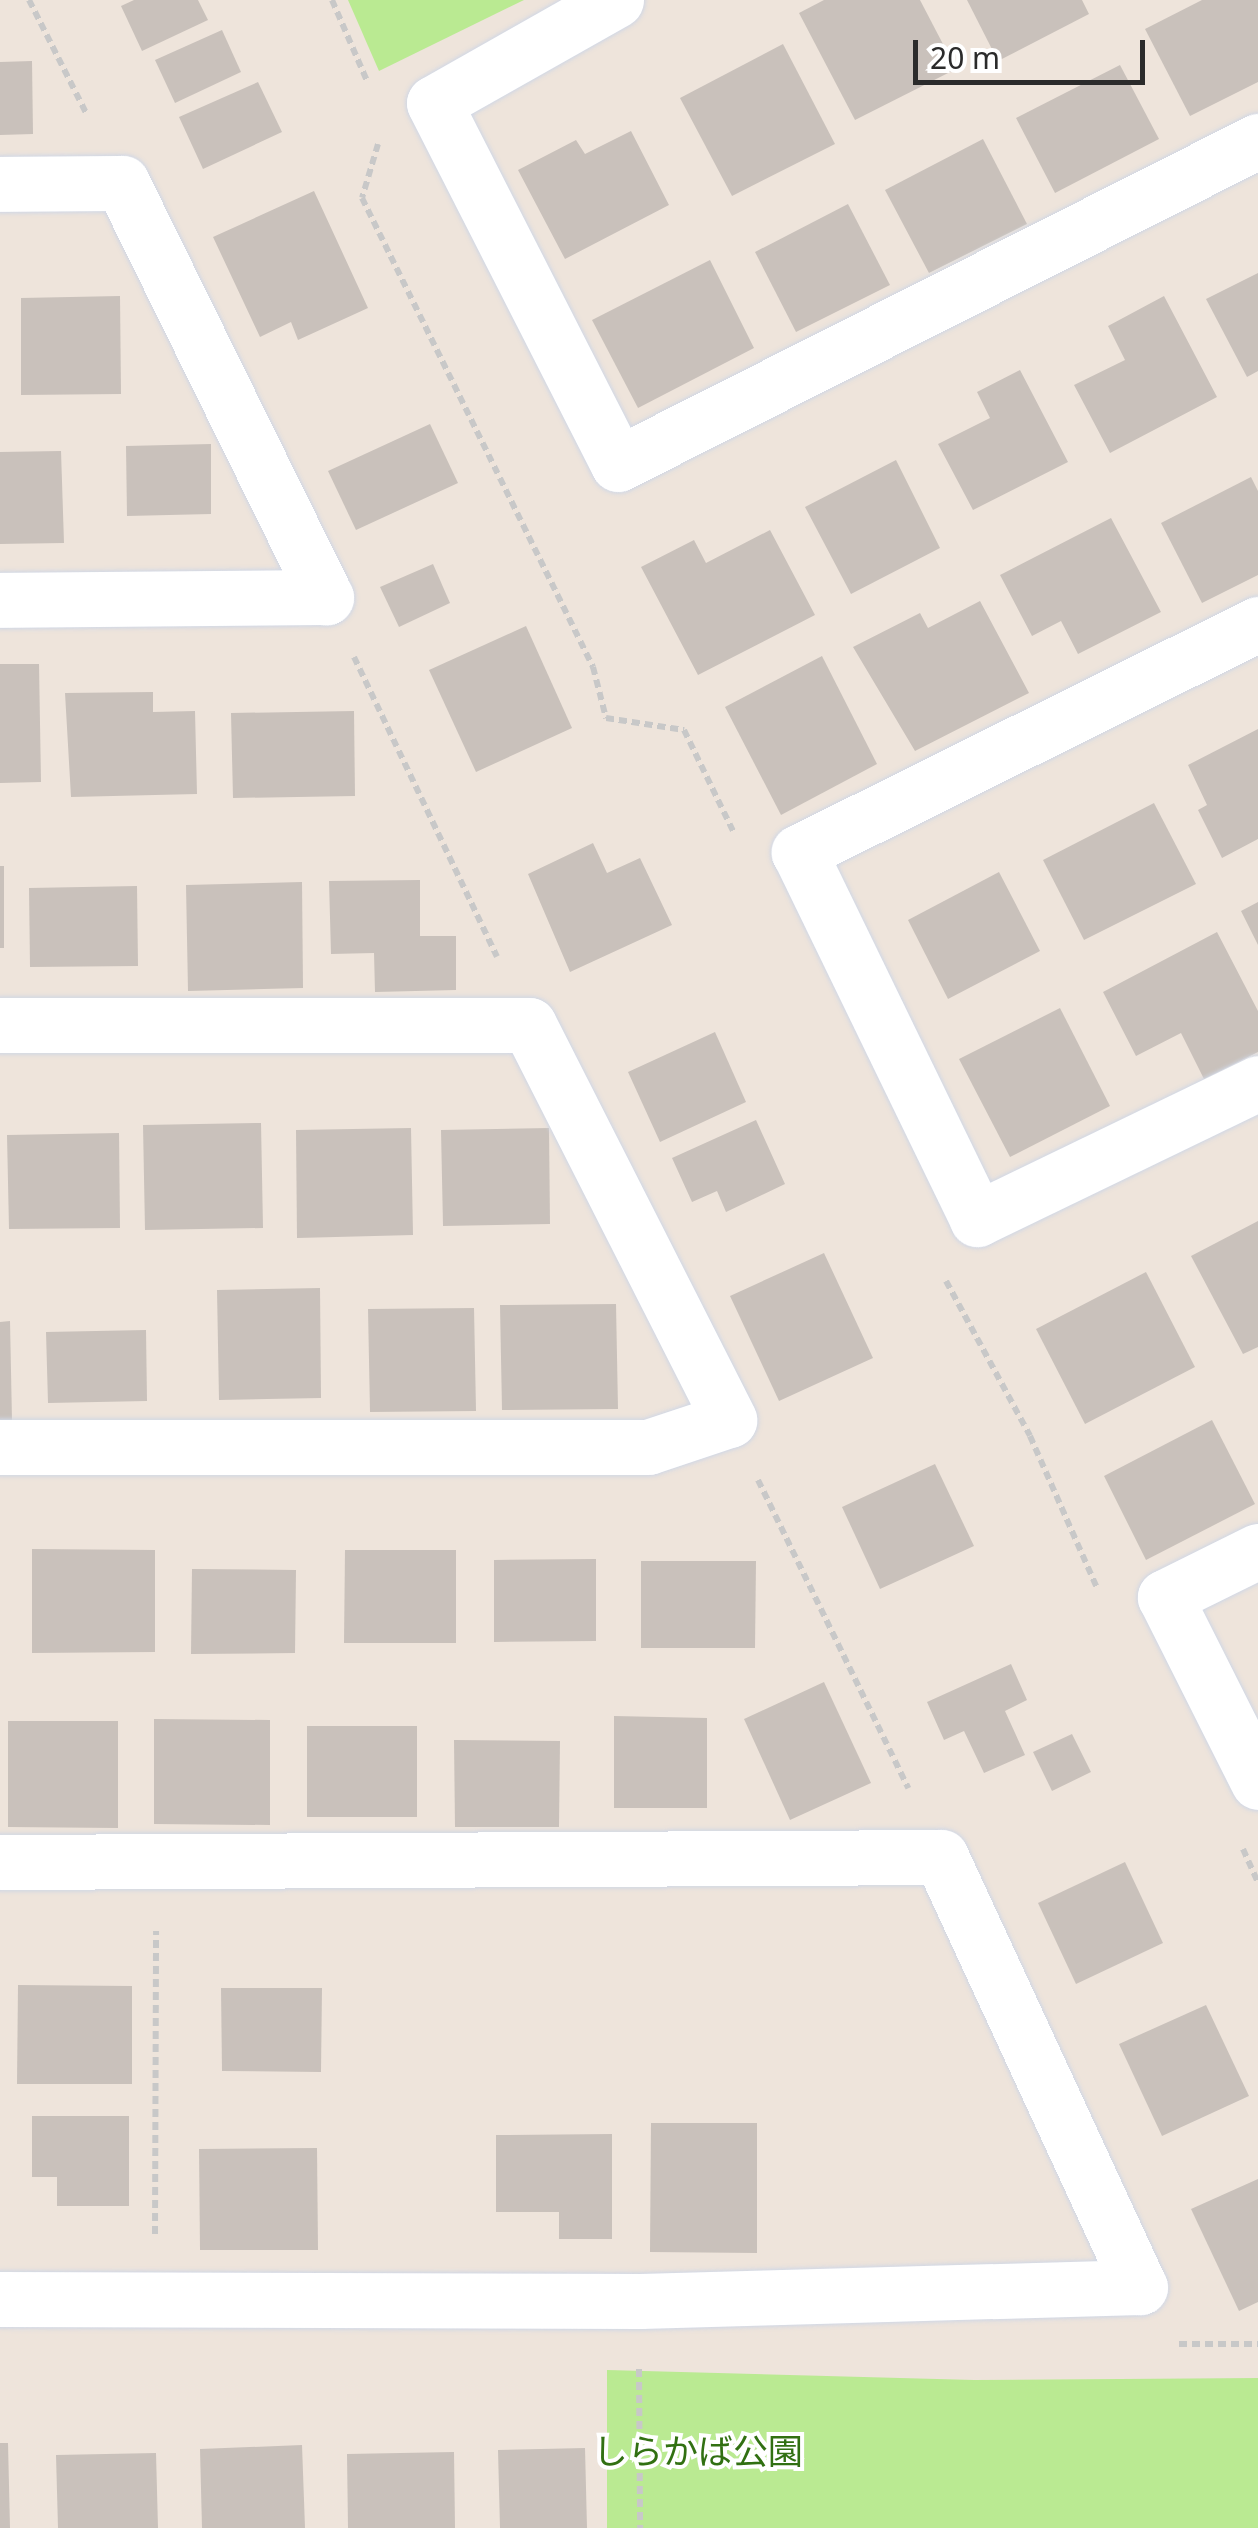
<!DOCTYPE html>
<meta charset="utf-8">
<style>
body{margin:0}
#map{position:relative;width:1258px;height:2528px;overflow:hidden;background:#eee4db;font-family:"Noto Sans","Noto Sans JP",sans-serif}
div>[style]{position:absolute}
.green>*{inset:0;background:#baea92}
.building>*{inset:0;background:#c9c1bb}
.path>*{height:6px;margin-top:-3px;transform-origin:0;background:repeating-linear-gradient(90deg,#c8c8c8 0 8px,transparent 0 13px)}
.roads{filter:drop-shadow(0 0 2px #d0d7e5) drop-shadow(0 0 2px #d0d7e5)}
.minor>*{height:55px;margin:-27.5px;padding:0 27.5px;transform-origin:27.5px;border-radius:27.5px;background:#fff}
span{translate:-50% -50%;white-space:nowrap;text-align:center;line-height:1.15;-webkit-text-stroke:8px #fff;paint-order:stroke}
.park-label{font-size:35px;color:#317012}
.scale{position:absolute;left:913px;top:40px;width:232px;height:45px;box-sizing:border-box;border:5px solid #2b2b2b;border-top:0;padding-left:12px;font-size:30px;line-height:35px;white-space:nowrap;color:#2b2b2b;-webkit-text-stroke:8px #fff;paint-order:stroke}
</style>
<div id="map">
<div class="green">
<i style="clip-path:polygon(348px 0,524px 0,379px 71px)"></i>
<i style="clip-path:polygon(607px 2370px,974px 2380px,1258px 2378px,1258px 2528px,607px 2528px)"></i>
</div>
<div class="building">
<i style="clip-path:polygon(134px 0,198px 0,208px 20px,142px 51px,121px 6px)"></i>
<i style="clip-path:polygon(824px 0,920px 0,956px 69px,855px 120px,799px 13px)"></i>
<i style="clip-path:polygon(967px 0,1082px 0,1089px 14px,998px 61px)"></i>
<i style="clip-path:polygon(1202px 0,1258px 0,1258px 82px,1190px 116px,1145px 29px)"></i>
<i style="clip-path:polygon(222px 30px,241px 72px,175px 103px,155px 60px)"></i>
<i style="clip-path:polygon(783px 44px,835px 144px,732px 196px,680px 98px)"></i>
<i style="clip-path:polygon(32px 61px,33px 134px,0 135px,0 62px)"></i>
<i style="clip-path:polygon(1120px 65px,1159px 139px,1055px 193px,1016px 118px)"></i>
<i style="clip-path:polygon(258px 82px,282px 132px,203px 169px,179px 117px)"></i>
<i style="clip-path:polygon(631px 131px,669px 205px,565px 259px,518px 170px,576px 140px,585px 154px)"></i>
<i style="clip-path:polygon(983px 139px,1027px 224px,929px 273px,885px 190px)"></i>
<i style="clip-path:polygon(314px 191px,368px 308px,298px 340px,291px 322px,260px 337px,213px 237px)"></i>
<i style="clip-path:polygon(848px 204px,890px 285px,796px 332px,755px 252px)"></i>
<i style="clip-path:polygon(710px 260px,754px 348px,638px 408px,592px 320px)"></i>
<i style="clip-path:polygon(1258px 273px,1258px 371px,1247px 377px,1206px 299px)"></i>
<i style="clip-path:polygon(120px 296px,121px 394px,21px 395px,21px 298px)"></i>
<i style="clip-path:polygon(1164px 296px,1217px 397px,1110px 453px,1074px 385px,1125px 360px,1108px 326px)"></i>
<i style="clip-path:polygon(1020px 370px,1068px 462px,973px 510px,938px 444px,990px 418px,977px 392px)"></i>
<i style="clip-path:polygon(430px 424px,458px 483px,356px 530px,328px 471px)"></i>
<i style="clip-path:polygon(211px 444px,211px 514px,127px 516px,126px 446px)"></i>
<i style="clip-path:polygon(61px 451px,64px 543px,0 544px,0 452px)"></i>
<i style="clip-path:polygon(896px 460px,940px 548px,851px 594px,805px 507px)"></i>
<i style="clip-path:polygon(1251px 477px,1258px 491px,1258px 575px,1202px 603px,1161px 523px)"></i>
<i style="clip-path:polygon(1111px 518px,1161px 612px,1078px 654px,1061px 621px,1032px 636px,1000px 575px)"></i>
<i style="clip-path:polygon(770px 530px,815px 615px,698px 675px,641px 567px,694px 540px,706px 563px)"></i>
<i style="clip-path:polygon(433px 564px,450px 603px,399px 627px,380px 587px)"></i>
<i style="clip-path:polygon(980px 601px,1029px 693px,915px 751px,853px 647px,920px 613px,928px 628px)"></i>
<i style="clip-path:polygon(526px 626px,572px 728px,476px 772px,429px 670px)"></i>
<i style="clip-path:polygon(822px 656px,877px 764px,781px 815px,725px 707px)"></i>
<i style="clip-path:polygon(0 664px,39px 664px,41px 782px,0 783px)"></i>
<i style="clip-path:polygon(153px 692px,153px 712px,195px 711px,197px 794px,71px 797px,65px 693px)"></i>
<i style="clip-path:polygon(354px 711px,355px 796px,233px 798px,231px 713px)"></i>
<i style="clip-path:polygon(1258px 729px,1258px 839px,1222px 858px,1198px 810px,1207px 805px,1188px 765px)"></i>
<i style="clip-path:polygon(1154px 803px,1196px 884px,1084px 940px,1043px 860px)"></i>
<i style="clip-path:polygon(593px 843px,607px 873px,640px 858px,672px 925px,570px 972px,528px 874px)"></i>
<i style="clip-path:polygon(0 866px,4px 866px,4px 948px,0 948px)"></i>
<i style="clip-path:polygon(999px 872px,1040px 951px,948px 999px,908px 920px)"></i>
<i style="clip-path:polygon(420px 880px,420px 936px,456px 936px,456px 990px,375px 992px,374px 953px,331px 954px,329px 881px)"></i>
<i style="clip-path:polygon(302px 882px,303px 988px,188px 991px,186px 885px)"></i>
<i style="clip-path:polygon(137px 886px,138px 966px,30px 967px,29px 888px)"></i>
<i style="clip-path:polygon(1258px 902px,1258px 945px,1241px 911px)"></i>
<i style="clip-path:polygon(1217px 932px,1258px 1011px,1258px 1052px,1204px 1079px,1181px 1033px,1136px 1056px,1103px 992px)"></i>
<i style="clip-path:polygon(1060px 1008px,1110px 1106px,1010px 1157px,959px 1059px)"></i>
<i style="clip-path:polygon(715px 1032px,746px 1102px,660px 1142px,628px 1072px)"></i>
<i style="clip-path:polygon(756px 1120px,785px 1184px,726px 1212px,717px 1191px,692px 1202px,672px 1158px)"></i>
<i style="clip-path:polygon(261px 1123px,263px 1228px,145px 1230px,143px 1125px)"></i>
<i style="clip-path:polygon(411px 1128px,413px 1235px,297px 1238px,296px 1130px)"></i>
<i style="clip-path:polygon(549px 1128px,550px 1224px,443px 1226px,441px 1130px)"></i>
<i style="clip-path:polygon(119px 1133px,120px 1228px,9px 1229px,7px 1135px)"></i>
<i style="clip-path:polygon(1258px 1221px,1258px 1347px,1243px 1354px,1191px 1256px)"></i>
<i style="clip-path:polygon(824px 1253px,873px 1358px,779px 1401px,730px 1296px)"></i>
<i style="clip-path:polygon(1146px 1272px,1195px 1367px,1085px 1424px,1036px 1329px)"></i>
<i style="clip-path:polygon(320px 1288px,321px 1398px,219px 1400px,217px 1290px)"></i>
<i style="clip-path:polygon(616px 1304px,618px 1409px,502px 1410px,500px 1305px)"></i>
<i style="clip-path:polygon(474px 1308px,476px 1411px,370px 1412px,368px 1309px)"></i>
<i style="clip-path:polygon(10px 1321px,12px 1421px,0 1421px,0 1322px)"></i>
<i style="clip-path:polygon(146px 1330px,147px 1401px,48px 1403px,46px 1332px)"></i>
<i style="clip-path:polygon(1212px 1420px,1255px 1504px,1146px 1560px,1104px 1476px)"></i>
<i style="clip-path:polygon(935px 1464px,974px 1546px,880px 1589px,842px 1507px)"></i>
<i style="clip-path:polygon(32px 1549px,155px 1550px,155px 1652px,32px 1653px)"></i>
<i style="clip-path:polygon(345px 1550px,456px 1550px,456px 1643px,344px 1643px)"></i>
<i style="clip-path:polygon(596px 1559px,596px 1641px,494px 1642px,494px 1560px)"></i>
<i style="clip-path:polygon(641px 1561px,756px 1561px,755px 1648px,641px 1648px)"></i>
<i style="clip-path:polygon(192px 1569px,296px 1570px,295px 1653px,191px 1654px)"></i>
<i style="clip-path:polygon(1011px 1664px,1027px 1700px,1005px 1711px,1025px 1755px,984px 1773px,964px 1731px,944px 1740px,927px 1702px)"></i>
<i style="clip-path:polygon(824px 1682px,871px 1783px,790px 1820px,744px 1719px)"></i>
<i style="clip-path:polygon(614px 1716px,707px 1718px,707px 1808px,614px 1808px)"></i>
<i style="clip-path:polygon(154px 1719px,270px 1720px,270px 1825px,154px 1824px)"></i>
<i style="clip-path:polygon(8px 1721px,118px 1721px,118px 1828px,8px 1827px)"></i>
<i style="clip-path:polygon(307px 1726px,417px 1726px,417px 1817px,307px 1817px)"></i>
<i style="clip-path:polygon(1072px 1734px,1091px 1772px,1052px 1791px,1033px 1752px)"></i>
<i style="clip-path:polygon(454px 1740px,560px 1741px,559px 1827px,455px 1827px)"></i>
<i style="clip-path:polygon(1125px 1862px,1163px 1943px,1076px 1984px,1038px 1903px)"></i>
<i style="clip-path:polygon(18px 1985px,132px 1986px,132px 2084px,17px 2084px)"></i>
<i style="clip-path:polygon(221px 1988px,322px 1988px,321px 2072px,222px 2071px)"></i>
<i style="clip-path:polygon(1206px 2005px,1249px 2096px,1162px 2136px,1119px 2044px)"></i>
<i style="clip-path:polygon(32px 2116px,129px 2116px,129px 2206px,57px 2206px,57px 2177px,32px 2177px)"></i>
<i style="clip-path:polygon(651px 2123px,757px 2123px,757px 2253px,650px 2252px)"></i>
<i style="clip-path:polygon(612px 2134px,612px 2239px,559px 2239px,559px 2212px,496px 2212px,496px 2135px)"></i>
<i style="clip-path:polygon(317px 2148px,318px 2250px,200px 2250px,199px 2149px)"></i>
<i style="clip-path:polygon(1258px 2179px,1258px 2302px,1239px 2311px,1191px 2209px)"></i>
<i style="clip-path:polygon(0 2443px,8px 2443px,10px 2528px,0 2528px)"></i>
<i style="clip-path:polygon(302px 2445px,305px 2528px,202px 2528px,200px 2449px)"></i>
<i style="clip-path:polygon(585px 2448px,587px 2528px,500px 2528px,498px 2450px)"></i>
<i style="clip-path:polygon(454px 2452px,455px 2528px,348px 2528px,347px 2454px)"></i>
<i style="clip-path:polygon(156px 2453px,158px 2528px,58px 2528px,56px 2455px)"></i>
</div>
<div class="path">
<i style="left:29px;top:0;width:129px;rotate:63.2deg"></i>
<i style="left:332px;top:0;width:88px;rotate:66.6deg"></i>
<i style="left:378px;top:144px;width:56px;rotate:106.5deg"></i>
<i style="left:362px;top:198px;width:523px;rotate:63.78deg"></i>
<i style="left:593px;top:667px;width:53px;rotate:75.7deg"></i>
<i style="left:606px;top:718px;width:79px;rotate:8.7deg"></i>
<i style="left:684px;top:730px;width:112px;rotate:64.1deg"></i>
<i style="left:354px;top:657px;width:332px;rotate:64.5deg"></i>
<i style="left:946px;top:1281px;width:176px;rotate:61.5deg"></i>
<i style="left:1030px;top:1436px;width:166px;rotate:66.2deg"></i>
<i style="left:758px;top:1480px;width:343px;rotate:64deg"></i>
<i style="left:1243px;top:1849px;width:36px;rotate:66deg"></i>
<i style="left:155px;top:2234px;width:303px;rotate:-89.8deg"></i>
<i style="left:1179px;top:2344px;width:79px"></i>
<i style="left:639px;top:2369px;width:159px;rotate:89.6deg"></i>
</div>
<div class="roads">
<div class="minor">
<i style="left:616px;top:0;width:209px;rotate:150.5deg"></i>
<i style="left:434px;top:103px;width:405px;rotate:63deg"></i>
<i style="left:618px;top:464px;width:717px;rotate:-26.78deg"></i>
<i style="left:0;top:184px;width:122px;rotate:-0.5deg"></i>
<i style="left:122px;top:183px;width:462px;rotate:63.8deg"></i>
<i style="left:326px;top:597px;width:326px;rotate:179.5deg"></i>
<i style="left:1258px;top:624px;width:513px;rotate:153.58deg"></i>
<i style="left:799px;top:852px;width:408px;rotate:64.1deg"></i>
<i style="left:977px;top:1219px;width:312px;rotate:-25.8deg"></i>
<i style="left:0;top:1025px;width:529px"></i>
<i style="left:529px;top:1025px;width:443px;rotate:63.1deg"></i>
<i style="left:729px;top:1420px;width:85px;rotate:161.6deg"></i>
<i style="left:648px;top:1447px;width:648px;rotate:180deg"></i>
<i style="left:1258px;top:1551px;width:104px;rotate:153.7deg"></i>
<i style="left:1165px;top:1597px;width:207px;rotate:63.3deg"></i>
<i style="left:0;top:1862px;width:941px;rotate:-0.3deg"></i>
<i style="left:941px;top:1857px;width:474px;rotate:65.2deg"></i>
<i style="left:1140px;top:2287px;width:500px;rotate:178.4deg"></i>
<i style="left:640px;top:2301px;width:640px;rotate:-179.82deg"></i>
</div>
</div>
<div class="park-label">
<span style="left:698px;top:2451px">しらかば公園</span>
</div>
<div class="scale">20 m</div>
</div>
